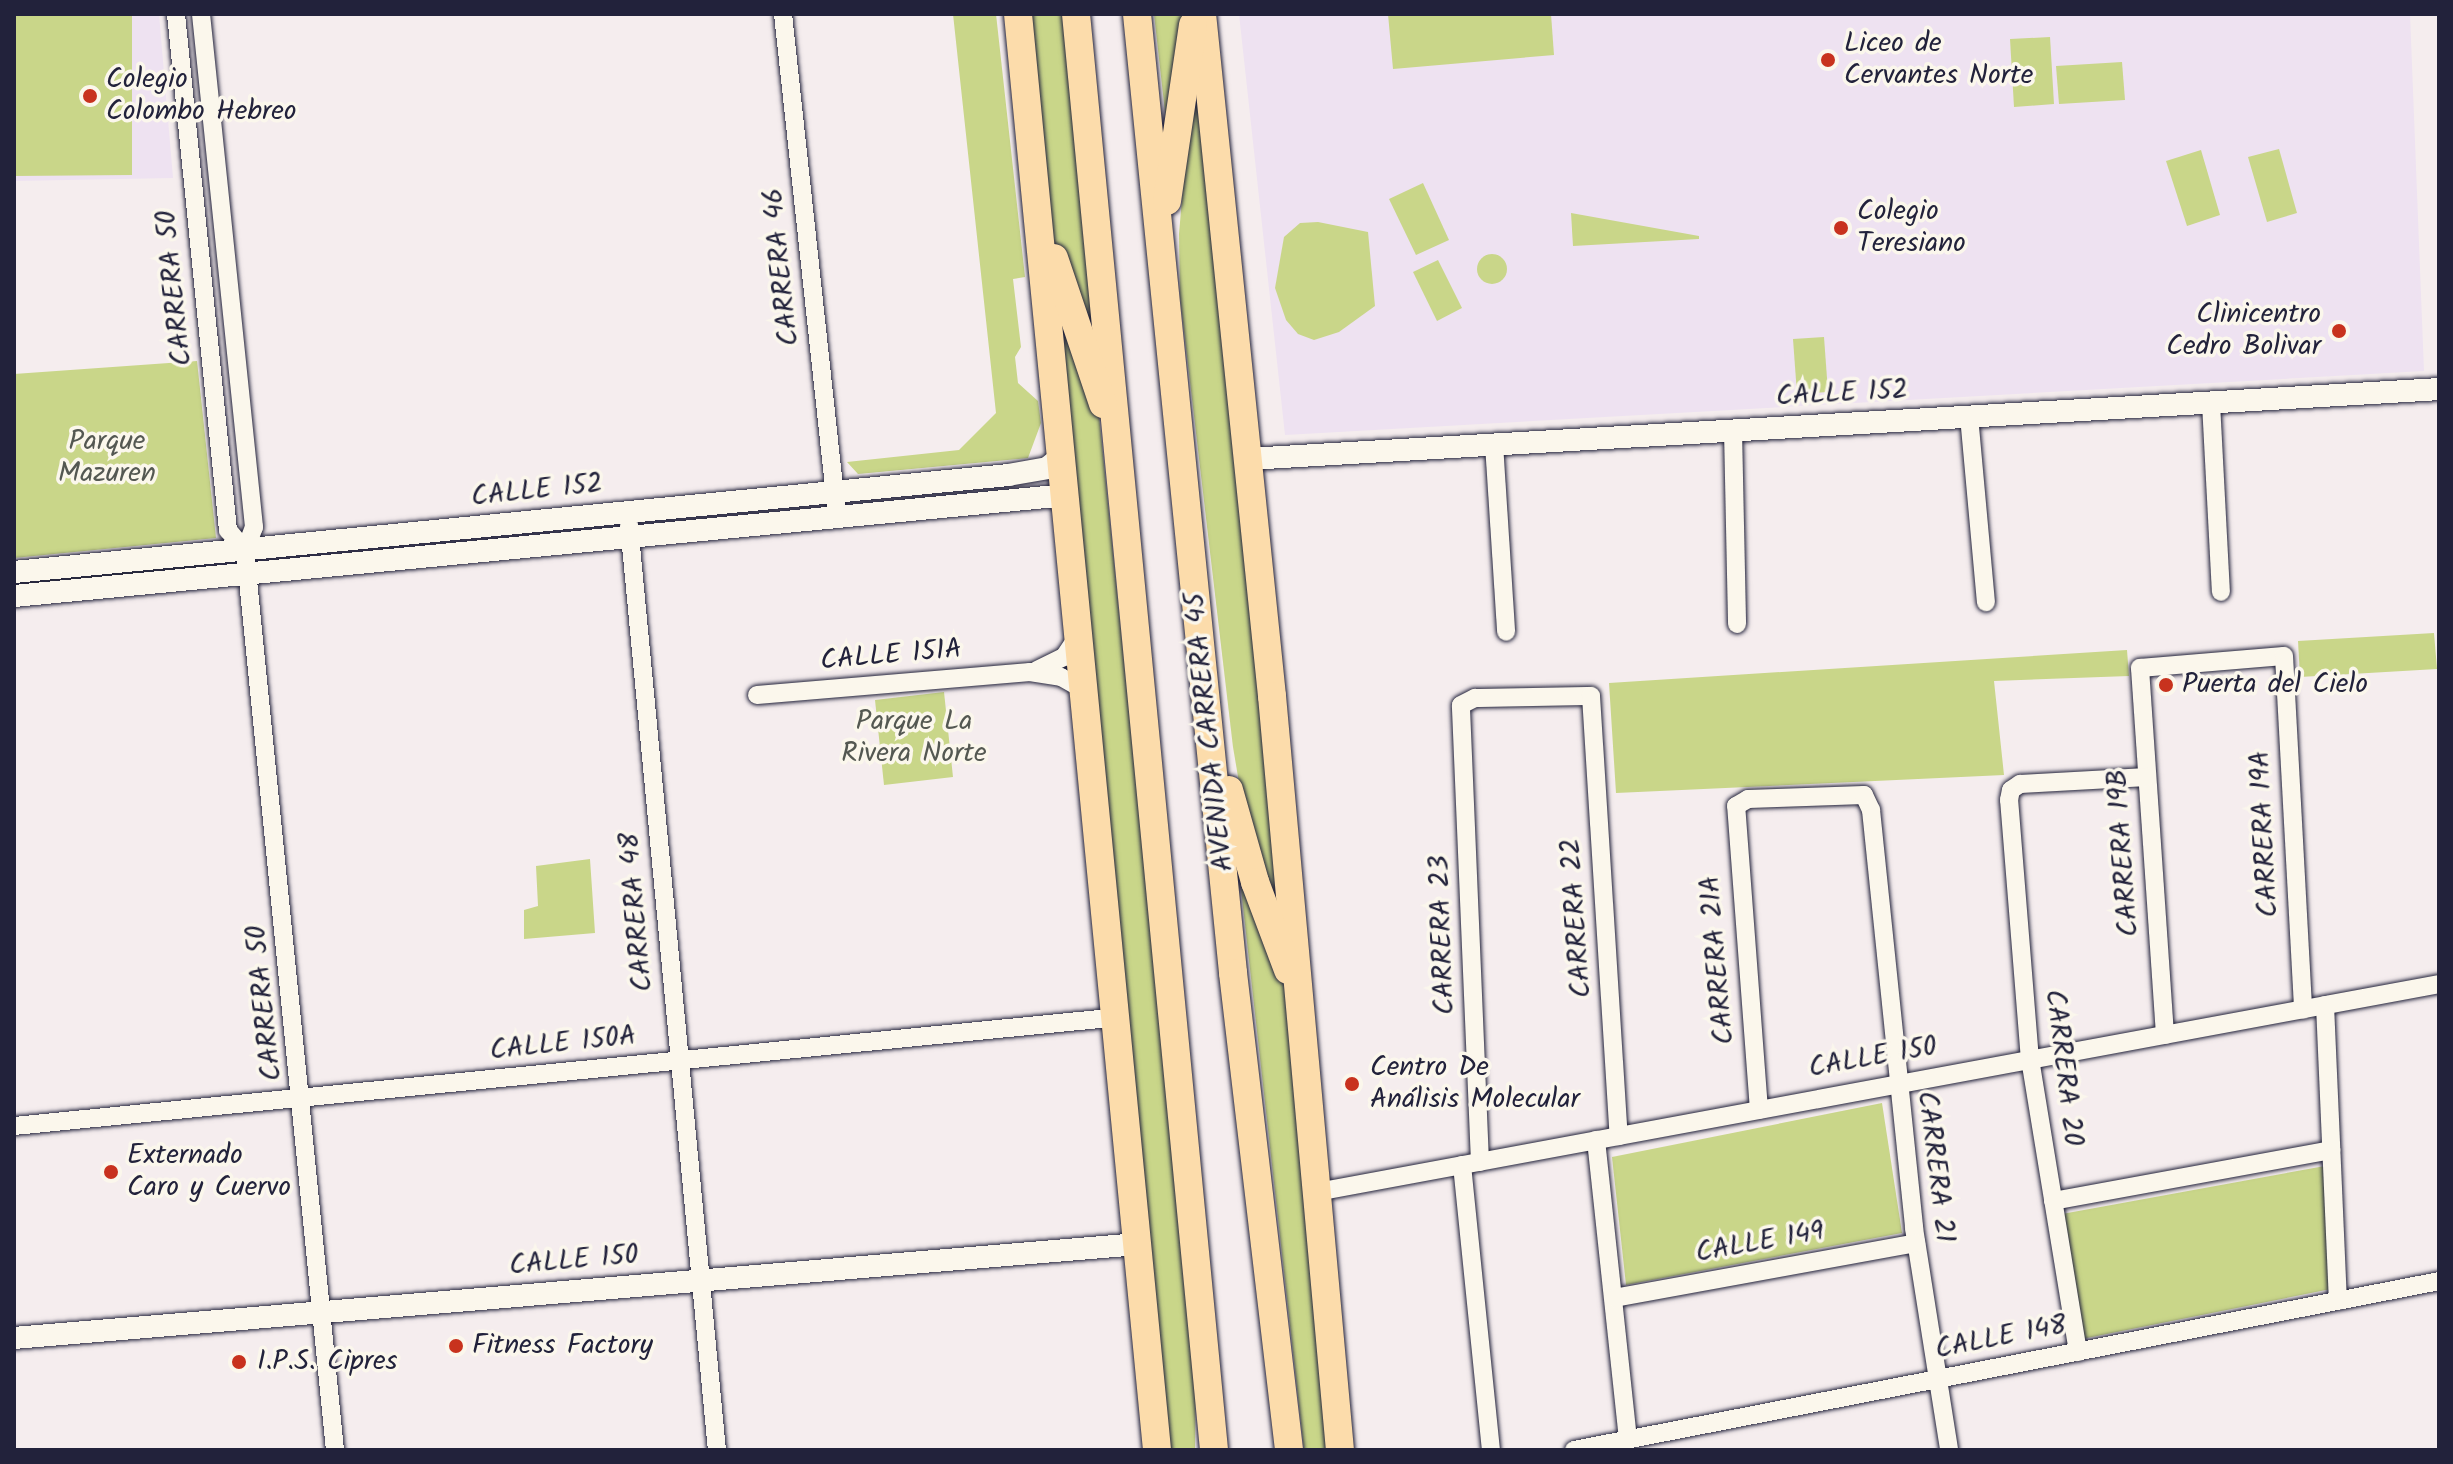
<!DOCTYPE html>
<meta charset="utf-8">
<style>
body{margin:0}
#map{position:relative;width:2453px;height:1464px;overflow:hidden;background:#f5edee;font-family:Kalam,sans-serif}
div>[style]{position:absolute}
.built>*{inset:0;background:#eee2f1}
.green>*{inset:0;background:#c9d689}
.round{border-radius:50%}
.roads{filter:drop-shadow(0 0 2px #22223b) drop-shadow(0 0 2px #22223b)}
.minor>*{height:18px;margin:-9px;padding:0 9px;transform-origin:9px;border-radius:9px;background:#fbf7ec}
.tertiary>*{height:22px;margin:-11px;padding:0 11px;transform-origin:11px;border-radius:11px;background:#fbf7ec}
.trunk>*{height:28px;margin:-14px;padding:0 14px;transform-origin:14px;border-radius:14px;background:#fcdcab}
.dots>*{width:22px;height:22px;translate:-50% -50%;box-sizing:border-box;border:4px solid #fbf7ec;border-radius:50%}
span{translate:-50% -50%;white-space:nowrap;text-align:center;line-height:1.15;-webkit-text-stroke:7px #fbf7ec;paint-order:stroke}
.poi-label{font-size:28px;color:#22223b}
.left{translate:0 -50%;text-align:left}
.right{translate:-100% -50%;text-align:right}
.street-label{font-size:28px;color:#22223b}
.park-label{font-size:28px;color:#545852}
.frame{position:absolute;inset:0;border:16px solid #22223b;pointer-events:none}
</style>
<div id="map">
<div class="built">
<i style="clip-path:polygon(14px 14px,159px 14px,173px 178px,14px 181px)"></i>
<i style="clip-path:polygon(1239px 14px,2410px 14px,2424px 371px,1285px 435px)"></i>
</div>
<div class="green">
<i style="clip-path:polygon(14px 14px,132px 14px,132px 175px,14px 176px)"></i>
<i style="clip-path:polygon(953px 14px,996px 14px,1025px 277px,1013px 279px,1021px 347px,1015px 357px,1018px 383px,1038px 401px,1041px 423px,1028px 458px,858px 474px,847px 462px,959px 450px,996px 413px)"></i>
<i style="clip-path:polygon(1024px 14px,1064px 14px,1100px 345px,1091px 346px,1045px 219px)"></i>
<i style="clip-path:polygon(1154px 14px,1185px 14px,1167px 130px)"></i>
<i style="clip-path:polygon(1388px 14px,1551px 14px,1554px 55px,1393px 69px)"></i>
<i style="clip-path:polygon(2050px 37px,2054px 104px,2014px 107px,2010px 39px)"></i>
<i style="clip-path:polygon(1195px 47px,1285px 947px,1247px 830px,1233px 747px,1180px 297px,1179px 234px)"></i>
<i style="clip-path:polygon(2122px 62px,2125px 100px,2059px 104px,2056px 66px)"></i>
<i style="clip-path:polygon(2279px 149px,2297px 213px,2267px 222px,2248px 157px)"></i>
<i style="clip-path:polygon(2201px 150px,2220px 215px,2187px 226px,2166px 161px)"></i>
<i style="clip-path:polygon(1423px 183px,1449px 240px,1416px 255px,1389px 199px)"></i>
<i style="clip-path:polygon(1571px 213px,1699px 236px,1699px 239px,1573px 246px)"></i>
<i style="clip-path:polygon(1318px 222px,1368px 232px,1375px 306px,1339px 332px,1314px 340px,1298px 334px,1286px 320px,1275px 288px,1284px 237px,1300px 223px)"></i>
<i class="round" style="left:1477px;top:254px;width:30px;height:30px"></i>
<i style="clip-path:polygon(1438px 260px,1462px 308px,1437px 321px,1413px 272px)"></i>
<i style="clip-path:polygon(1056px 295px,1097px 396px,1196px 1369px,1195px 1450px,1165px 1450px)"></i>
<i style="clip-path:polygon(1824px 337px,1828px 392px,1797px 394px,1793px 339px)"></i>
<i style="clip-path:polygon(197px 361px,216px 538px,14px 558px,14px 374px)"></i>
<i style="clip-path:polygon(202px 563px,203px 572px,14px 590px,14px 581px)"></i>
<i style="clip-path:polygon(2434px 633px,2437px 669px,2300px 677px,2298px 641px)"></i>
<i style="clip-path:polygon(2127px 650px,2129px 676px,1994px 681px,2004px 775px,1616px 793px,1609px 683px)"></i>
<i style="clip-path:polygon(944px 692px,953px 777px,884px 785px,875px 700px)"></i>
<i style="clip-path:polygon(590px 859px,595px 933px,524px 939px,524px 910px,538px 906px,536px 866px)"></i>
<i style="clip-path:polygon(1240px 880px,1286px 989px,1331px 1450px,1304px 1450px)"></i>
<i style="clip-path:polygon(1882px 1103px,1902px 1233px,1626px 1285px,1612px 1157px)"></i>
<i style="clip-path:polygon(2325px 1166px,2331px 1289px,2082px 1339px,2062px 1214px)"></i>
</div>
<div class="roads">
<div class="minor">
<i style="left:176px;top:14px;width:519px;rotate:84.25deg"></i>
<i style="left:228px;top:530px;width:26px;rotate:50deg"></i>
<i style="left:201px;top:14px;width:516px;rotate:84.1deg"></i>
<i style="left:254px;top:527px;width:25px;rotate:111deg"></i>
<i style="left:245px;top:550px;width:904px;rotate:84.29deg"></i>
<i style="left:783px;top:14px;width:503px;rotate:83.84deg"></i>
<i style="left:2211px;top:403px;width:189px;rotate:87deg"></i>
<i style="left:1969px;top:416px;width:187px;rotate:84.8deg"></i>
<i style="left:1733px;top:430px;width:194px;rotate:88.8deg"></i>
<i style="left:1494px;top:444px;width:188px;rotate:86.3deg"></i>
<i style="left:629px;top:525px;width:929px;rotate:84.57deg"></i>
<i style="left:1037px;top:670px;width:30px;rotate:-26deg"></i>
<i style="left:1064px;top:657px;width:27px;rotate:-56deg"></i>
<i style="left:757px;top:695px;width:274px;rotate:-4.8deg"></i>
<i style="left:1030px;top:672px;width:31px;rotate:9deg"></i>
<i style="left:1061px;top:677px;width:29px;rotate:29deg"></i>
<i style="left:2325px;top:1005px;width:296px;rotate:87.5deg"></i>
<i style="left:2165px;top:1035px;width:368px;rotate:-93.9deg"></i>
<i style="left:2140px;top:668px;width:144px;rotate:-4.8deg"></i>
<i style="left:2284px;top:656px;width:354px;rotate:86.9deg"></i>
<i style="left:1759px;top:1110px;width:305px;rotate:-94.3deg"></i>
<i style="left:1736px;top:806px;width:14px;rotate:-30deg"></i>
<i style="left:1748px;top:799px;width:116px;rotate:-2deg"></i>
<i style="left:1864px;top:795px;width:17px;rotate:65deg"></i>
<i style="left:1871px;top:810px;width:420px;rotate:84.1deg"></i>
<i style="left:1914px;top:1228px;width:225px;rotate:81deg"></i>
<i style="left:14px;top:1126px;width:1110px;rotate:-5.63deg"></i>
<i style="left:1596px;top:1140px;width:301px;rotate:83.9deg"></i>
<i style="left:1480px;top:1162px;width:457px;rotate:-92.4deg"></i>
<i style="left:1461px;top:705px;width:16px;rotate:-27deg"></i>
<i style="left:1475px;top:698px;width:116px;rotate:-1deg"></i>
<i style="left:1591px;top:696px;width:441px;rotate:86.4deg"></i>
<i style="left:1462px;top:1165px;width:286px;rotate:84.2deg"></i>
<i style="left:1317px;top:1192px;width:1141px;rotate:-10.5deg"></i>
<i style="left:2053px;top:1201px;width:283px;rotate:-10.4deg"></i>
<i style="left:1614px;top:1298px;width:307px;rotate:-10.3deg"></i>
<i style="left:2078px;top:1352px;width:296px;rotate:-99.3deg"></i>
<i style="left:2030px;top:1060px;width:261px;rotate:-94.6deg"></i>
<i style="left:2009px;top:800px;width:10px;rotate:-79deg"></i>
<i style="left:2011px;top:790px;width:11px;rotate:-34deg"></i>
<i style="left:2020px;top:784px;width:127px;rotate:-3.2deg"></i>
<i style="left:1574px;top:1450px;width:881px;rotate:-11.05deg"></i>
</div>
<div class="tertiary">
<i style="left:1248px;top:459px;width:1193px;rotate:-3.36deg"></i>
<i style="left:14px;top:572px;width:999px;rotate:-5.57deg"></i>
<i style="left:1008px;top:475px;width:40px;rotate:-10deg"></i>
<i style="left:1047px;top:468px;width:19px;rotate:-39deg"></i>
<i style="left:14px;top:596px;width:1057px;rotate:-5.48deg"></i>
<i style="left:14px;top:1338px;width:1128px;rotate:-4.78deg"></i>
</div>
<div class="trunk">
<i style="left:1018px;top:14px;width:1443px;rotate:84.47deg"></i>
<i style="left:1076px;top:14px;width:1443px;rotate:84.51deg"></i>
<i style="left:1137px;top:14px;width:964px;rotate:84.28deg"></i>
<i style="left:1233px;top:973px;width:480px;rotate:83.3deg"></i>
<i style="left:1202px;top:14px;width:686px;rotate:84.14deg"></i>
<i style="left:1272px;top:696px;width:757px;rotate:84.85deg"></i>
<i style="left:1167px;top:201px;width:178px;rotate:-81.6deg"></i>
<i style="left:1054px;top:258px;width:154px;rotate:71.4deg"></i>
<i style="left:1229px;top:790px;width:96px;rotate:74.2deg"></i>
<i style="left:1255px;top:882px;width:94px;rotate:69.4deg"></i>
</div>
</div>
<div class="dots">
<i style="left:1828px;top:60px;background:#c8321e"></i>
<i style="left:90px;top:96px;background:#c8321e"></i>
<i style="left:1841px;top:228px;background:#c8321e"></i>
<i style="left:2339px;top:331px;background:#c8321e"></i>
<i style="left:2166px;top:685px;background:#c8321e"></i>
<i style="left:1352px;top:1084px;background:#c8321e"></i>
<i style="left:111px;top:1172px;background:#c8321e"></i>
<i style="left:456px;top:1346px;background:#c8321e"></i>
<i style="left:239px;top:1362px;background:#c8321e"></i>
</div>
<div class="poi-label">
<span class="left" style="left:1844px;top:60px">Liceo de<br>Cervantes Norte</span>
<span class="left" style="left:106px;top:96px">Colegio<br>Colombo Hebreo</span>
<span class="left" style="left:1857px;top:228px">Colegio<br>Teresiano</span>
<span class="right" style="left:2321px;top:331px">Clinicentro<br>Cedro Bolivar</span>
<span class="left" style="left:2182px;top:685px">Puerta del Cielo</span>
<span class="left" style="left:1370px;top:1084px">Centro De<br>Análisis Molecular</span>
<span class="left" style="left:127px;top:1172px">Externado<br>Caro y Cuervo</span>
<span class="left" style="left:472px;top:1346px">Fitness Factory</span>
<span class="left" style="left:257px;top:1362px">I.P.S. Cipres</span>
</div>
<div class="street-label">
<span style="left:782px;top:267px;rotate:-96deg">CARRERA 46</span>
<span style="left:175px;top:288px;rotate:-96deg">CARRERA 50</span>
<span style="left:1842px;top:394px;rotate:-3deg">CALLE 152</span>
<span style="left:537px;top:491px;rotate:-6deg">CALLE 152</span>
<span style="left:891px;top:656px;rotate:-5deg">CALLE 151A</span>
<span style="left:1210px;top:732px;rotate:-96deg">AVENIDA CARRERA 45</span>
<span style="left:2265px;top:834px;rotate:-93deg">CARRERA 19A</span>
<span style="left:2124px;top:853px;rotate:-94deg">CARRERA 19B</span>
<span style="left:637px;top:912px;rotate:-95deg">CARRERA 48</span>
<span style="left:1577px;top:918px;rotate:-94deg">CARRERA 22</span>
<span style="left:1443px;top:935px;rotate:-92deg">CARRERA 23</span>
<span style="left:1718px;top:960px;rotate:-95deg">CARRERA 21A</span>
<span style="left:265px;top:1003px;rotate:-96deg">CARRERA 50</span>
<span style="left:563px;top:1044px;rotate:-6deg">CALLE 150A</span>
<span style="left:1873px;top:1058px;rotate:-10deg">CALLE 150</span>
<span style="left:2063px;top:1068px;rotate:83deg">CARRERA 20</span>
<span style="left:1935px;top:1167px;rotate:83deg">CARRERA 21</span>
<span style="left:1760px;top:1243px;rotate:-10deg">CALLE 149</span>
<span style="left:574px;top:1261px;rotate:-5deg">CALLE 150</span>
<span style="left:2001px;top:1338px;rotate:-11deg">CALLE 148</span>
</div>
<div class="park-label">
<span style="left:107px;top:458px">Parque<br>Mazuren</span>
<span style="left:914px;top:738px">Parque La<br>Rivera Norte</span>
</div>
<div class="frame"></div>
</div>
